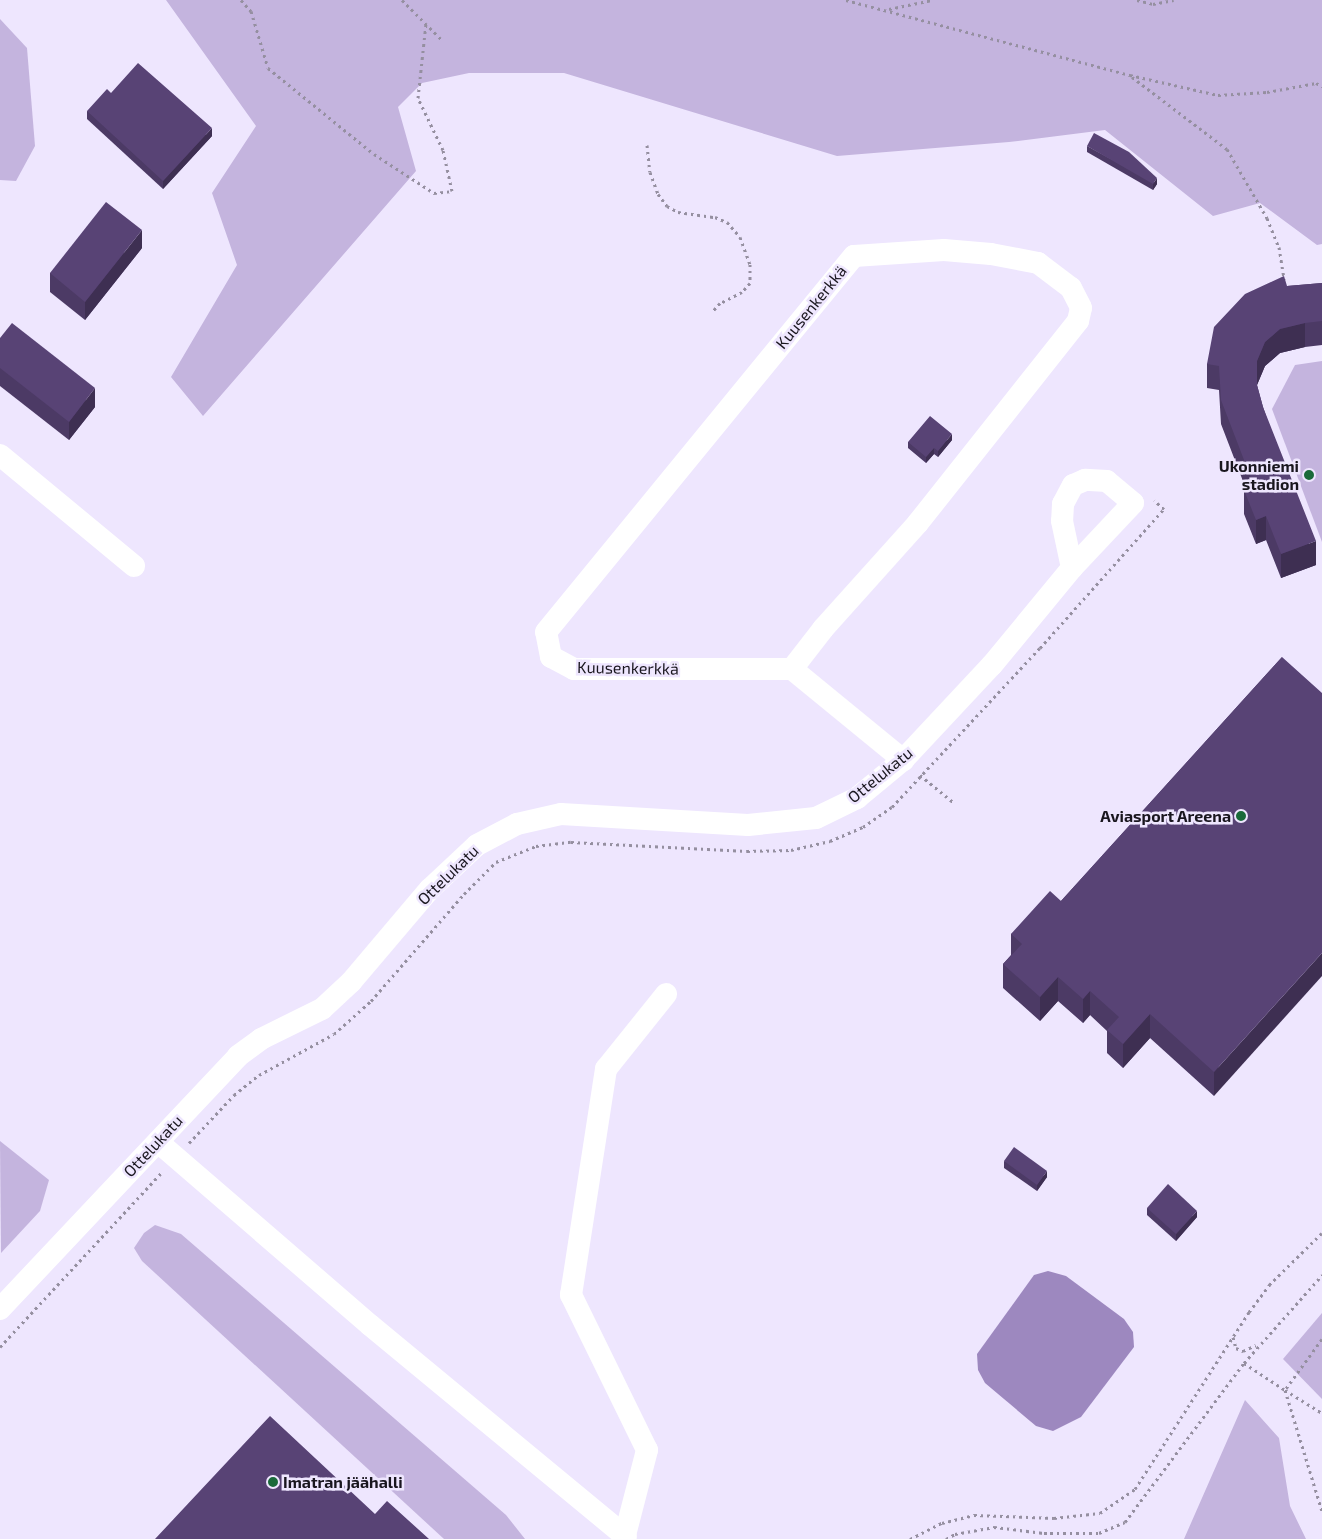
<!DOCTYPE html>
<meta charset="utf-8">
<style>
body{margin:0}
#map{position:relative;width:1322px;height:1539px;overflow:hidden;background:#eee6fe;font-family:"Exo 2",sans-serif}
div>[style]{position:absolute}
.green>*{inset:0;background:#c4b4de}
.water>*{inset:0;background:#9d88bf}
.path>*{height:3px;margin-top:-1.5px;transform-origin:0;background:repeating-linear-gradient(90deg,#958fa0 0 2.5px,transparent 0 6.5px)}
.minor>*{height:22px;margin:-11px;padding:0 11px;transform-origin:11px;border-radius:11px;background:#fff}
.wall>*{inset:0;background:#4c3a65}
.shaded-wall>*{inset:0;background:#3e2f52}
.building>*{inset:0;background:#584375}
.dots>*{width:14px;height:14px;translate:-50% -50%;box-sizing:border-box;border:2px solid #eee6fe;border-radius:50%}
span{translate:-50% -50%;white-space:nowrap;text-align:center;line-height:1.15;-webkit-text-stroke:5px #eee6fe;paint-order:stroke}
.street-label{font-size:16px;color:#19161e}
.poi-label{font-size:16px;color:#19161e;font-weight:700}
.right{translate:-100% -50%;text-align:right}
.left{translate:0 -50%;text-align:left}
</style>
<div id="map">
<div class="green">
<i style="clip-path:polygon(166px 0,1322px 0,1322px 244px,1317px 245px,1260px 203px,1213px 216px,1105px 130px,1009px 142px,837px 156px,564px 73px,469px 73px,422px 83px,398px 107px,416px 171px,203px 416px,171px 377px,237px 265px,212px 193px,256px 126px)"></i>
<i style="clip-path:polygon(0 19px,27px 48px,35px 146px,16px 181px,0 180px)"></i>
<i style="clip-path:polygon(1322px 361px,1322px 542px,1272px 409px,1295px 365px)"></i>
<i style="clip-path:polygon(0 1141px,49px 1180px,40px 1211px,1px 1253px)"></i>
<i style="clip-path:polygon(155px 1225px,181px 1234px,506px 1515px,525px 1539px,444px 1539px,142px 1261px,134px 1248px,144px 1233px)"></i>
<i style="clip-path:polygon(1322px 1313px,1322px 1399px,1283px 1359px)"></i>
<i style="clip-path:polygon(1245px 1400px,1279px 1438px,1290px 1506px,1306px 1539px,1184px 1539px)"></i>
</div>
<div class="water">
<i style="clip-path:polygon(1048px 1271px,1066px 1276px,1124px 1319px,1133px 1332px,1134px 1347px,1081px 1417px,1053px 1431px,1036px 1426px,985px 1383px,978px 1370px,977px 1354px,1034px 1275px)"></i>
</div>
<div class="path">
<i style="left:241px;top:0;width:15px;rotate:48deg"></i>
<i style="left:251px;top:11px;width:59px;rotate:73.4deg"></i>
<i style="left:268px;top:68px;width:136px;rotate:39.1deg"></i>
<i style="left:374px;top:154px;width:72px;rotate:33deg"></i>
<i style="left:434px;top:193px;width:18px;rotate:-6deg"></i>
<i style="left:452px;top:191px;width:42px;rotate:-102.4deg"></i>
<i style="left:443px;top:150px;width:58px;rotate:-115.7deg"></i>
<i style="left:418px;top:98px;width:75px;rotate:-83.9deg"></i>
<i style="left:402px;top:0;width:58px;rotate:45deg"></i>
<i style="left:846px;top:0;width:294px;rotate:14.8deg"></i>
<i style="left:1130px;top:75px;width:90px;rotate:12.8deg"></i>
<i style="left:1218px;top:95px;width:49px;rotate:-3.5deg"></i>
<i style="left:1267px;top:92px;width:50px;rotate:-10.4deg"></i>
<i style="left:1316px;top:83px;width:7px;rotate:27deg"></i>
<i style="left:1137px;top:0;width:16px;rotate:14deg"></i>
<i style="left:1153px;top:4px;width:21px;rotate:-11deg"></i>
<i style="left:889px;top:9px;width:44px;rotate:-11.8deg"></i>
<i style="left:1132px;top:77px;width:119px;rotate:37.2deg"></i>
<i style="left:1227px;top:149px;width:80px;rotate:59.9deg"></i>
<i style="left:1267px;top:218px;width:31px;rotate:68deg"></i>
<i style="left:1279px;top:247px;width:33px;rotate:81deg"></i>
<i style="left:647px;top:145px;width:27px;rotate:84deg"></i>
<i style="left:650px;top:172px;width:23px;rotate:70deg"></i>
<i style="left:658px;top:194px;width:15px;rotate:53deg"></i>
<i style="left:667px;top:206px;width:13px;rotate:29deg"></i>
<i style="left:678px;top:212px;width:37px;rotate:8deg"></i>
<i style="left:715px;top:217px;width:13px;rotate:23deg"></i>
<i style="left:727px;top:222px;width:20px;rotate:49deg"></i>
<i style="left:740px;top:237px;width:29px;rotate:70deg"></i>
<i style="left:750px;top:264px;width:19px;rotate:90deg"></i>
<i style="left:750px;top:283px;width:12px;rotate:132deg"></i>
<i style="left:742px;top:292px;width:25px;rotate:153deg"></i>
<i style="left:720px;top:303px;width:12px;rotate:132deg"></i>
<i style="left:920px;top:775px;width:43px;rotate:39.3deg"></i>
<i style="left:189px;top:1143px;width:66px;rotate:-46.8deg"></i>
<i style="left:234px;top:1095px;width:32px;rotate:-39deg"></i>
<i style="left:259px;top:1075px;width:85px;rotate:-28.7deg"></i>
<i style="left:334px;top:1034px;width:50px;rotate:-41.7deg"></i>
<i style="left:371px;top:1001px;width:142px;rotate:-49deg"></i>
<i style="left:464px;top:894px;width:45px;rotate:-45deg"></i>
<i style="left:496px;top:862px;width:43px;rotate:-21.8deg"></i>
<i style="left:536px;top:846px;width:35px;rotate:-7deg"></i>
<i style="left:571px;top:842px;width:176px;rotate:2.9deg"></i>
<i style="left:747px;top:851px;width:44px;rotate:-1.3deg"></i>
<i style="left:791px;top:850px;width:40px;rotate:-13deg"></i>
<i style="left:830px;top:841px;width:36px;rotate:-23deg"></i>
<i style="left:863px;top:827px;width:35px;rotate:-35deg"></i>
<i style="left:892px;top:807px;width:217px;rotate:-47.1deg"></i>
<i style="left:1040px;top:648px;width:186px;rotate:-48.3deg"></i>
<i style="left:1164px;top:509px;width:13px;rotate:-138deg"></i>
<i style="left:1233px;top:1337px;width:11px;rotate:75deg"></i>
<i style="left:1236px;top:1348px;width:8px;rotate:23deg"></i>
<i style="left:1243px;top:1351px;width:14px;rotate:-25deg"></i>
<i style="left:1322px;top:1339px;width:63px;rotate:126deg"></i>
<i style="left:1285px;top:1390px;width:44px;rotate:31.9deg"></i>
<i style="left:0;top:1347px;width:237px;rotate:-47.2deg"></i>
<i style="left:1244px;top:1363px;width:49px;rotate:33.4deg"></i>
<i style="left:1285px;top:1390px;width:127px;rotate:73deg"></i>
<i style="left:910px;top:1539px;width:36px;rotate:-27deg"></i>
<i style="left:942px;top:1523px;width:33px;rotate:-14deg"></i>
<i style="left:974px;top:1515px;width:80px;rotate:2.1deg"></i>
<i style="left:1054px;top:1518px;width:46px;rotate:-6.2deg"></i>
<i style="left:1100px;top:1513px;width:42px;rotate:-34.4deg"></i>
<i style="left:1135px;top:1489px;width:211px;rotate:-57.2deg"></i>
<i style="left:1249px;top:1312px;width:34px;rotate:-53deg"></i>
<i style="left:1269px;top:1285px;width:74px;rotate:-44.5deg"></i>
<i style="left:946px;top:1539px;width:10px;rotate:-29deg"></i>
<i style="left:955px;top:1534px;width:40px;rotate:-10deg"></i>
<i style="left:994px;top:1527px;width:50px;rotate:6.8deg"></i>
<i style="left:1044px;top:1533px;width:55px"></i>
<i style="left:1099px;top:1533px;width:28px;rotate:-23deg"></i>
<i style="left:1125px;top:1522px;width:199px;rotate:-53.2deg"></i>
<i style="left:1244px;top:1363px;width:118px;rotate:-48.4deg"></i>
</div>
<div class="minor">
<i style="left:944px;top:250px;width:47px;rotate:4.9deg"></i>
<i style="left:991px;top:254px;width:48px;rotate:10.8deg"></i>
<i style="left:1038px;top:263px;width:41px;rotate:37.1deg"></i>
<i style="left:1071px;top:288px;width:22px;rotate:63deg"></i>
<i style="left:1081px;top:308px;width:13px;rotate:103deg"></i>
<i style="left:1078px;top:321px;width:258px;rotate:128.4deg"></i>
<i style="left:918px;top:523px;width:142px;rotate:131.9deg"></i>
<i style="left:823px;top:629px;width:51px;rotate:127.8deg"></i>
<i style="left:792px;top:669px;width:218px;rotate:180deg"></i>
<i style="left:574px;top:669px;width:26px;rotate:-152deg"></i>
<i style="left:551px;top:657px;width:25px;rotate:-101deg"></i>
<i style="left:546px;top:632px;width:486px;rotate:-50.7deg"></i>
<i style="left:854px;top:256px;width:90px;rotate:-3.8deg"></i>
<i style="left:0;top:455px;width:174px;rotate:39.6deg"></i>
<i style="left:792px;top:669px;width:144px;rotate:39.3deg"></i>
<i style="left:158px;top:1142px;width:280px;rotate:40.8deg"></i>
<i style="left:370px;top:1325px;width:332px;rotate:39.6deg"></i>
<i style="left:0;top:1309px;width:347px;rotate:-46.7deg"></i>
<i style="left:238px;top:1056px;width:29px;rotate:-36deg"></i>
<i style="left:261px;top:1039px;width:68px;rotate:-26.2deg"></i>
<i style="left:322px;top:1009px;width:40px;rotate:-43deg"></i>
<i style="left:351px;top:982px;width:122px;rotate:-49.7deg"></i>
<i style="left:430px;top:889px;width:64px;rotate:-43.1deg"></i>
<i style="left:477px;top:845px;width:45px;rotate:-27.7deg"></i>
<i style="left:517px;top:824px;width:45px;rotate:-12.8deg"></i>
<i style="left:561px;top:814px;width:187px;rotate:3.4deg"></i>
<i style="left:748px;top:825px;width:68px;rotate:-5.9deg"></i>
<i style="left:816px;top:818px;width:46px;rotate:-26deg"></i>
<i style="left:857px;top:798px;width:60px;rotate:-39.6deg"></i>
<i style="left:903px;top:760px;width:130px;rotate:-46.9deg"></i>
<i style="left:992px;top:665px;width:126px;rotate:-50.5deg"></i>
<i style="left:1072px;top:568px;width:89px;rotate:-46.8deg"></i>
<i style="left:1133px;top:503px;width:34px;rotate:-140deg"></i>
<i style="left:1107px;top:481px;width:22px;rotate:-177deg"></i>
<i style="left:1085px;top:480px;width:13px;rotate:157deg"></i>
<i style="left:1073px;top:485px;width:21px;rotate:118deg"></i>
<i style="left:1063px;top:504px;width:17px;rotate:93deg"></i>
<i style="left:1062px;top:521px;width:48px;rotate:78deg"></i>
<i style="left:624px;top:1539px;width:92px;rotate:-75.5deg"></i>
<i style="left:647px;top:1450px;width:173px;rotate:-116.1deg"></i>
<i style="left:571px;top:1295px;width:229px;rotate:-81.2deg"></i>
<i style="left:606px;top:1069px;width:96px;rotate:-51.3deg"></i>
</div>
<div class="wall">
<i style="clip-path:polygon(87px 111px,212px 136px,163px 189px,87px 119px)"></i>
<i style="clip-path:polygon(1087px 146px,1157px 184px,1153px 190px,1087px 152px)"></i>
<i style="clip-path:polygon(142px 248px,85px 320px,50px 292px,50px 273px)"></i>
<i style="clip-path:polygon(1322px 283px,1322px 345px,1305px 347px,1280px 353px,1265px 366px,1257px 385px,1263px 407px,1316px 565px,1281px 578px,1266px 540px,1256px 544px,1244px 514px,1244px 490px,1246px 489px,1221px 424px,1219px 390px,1207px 388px,1207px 364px,1287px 286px)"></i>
<i style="clip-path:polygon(0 338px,95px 407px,69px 440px,0 386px)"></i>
<i style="clip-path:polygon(952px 440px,938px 457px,934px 454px,926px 463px,908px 448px,908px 442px)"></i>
<i style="clip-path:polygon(1282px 657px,1214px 1096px,1150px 1038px,1123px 1068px,1107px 1053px,1107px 1031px,1090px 1015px,1083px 1023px,1058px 1001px,1040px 1021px,1003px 988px,1003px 964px,1011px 955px,1011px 934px,1061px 901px)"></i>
<i style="clip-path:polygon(1004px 1161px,1047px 1177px,1037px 1191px,1004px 1168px)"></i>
<i style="clip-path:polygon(1147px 1208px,1197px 1217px,1176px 1241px,1147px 1215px)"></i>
</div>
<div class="shaded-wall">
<i style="clip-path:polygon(212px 128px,212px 136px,163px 189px,163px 181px)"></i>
<i style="clip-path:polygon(1157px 178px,1157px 184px,1153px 190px,1153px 184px)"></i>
<i style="clip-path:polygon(142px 230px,142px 248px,85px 320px,85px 302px)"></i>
<i style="clip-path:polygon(1305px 323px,1305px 347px,1280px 353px,1265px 366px,1257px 385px,1257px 409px,1257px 361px,1265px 342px,1280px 329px)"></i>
<i style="clip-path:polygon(95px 388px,95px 407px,69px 440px,69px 422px)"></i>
<i style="clip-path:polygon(952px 434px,952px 440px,938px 457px,938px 451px)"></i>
<i style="clip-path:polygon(934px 448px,934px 454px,926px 463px,926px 457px)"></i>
<i style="clip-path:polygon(1266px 516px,1266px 540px,1256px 544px,1256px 520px)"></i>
<i style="clip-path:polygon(1316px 541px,1316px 565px,1281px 578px,1281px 554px)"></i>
<i style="clip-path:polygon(1322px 953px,1322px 976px,1214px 1096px,1214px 1072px)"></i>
<i style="clip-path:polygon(1058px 977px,1058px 1001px,1040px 1021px,1040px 997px)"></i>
<i style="clip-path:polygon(1090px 991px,1090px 1015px,1083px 1023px,1083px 999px)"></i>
<i style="clip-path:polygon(1150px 1014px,1150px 1038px,1123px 1068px,1123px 1044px)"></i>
<i style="clip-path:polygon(1047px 1171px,1047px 1177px,1037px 1191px,1037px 1185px)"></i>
<i style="clip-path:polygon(1197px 1211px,1197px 1217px,1176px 1241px,1176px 1234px)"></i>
</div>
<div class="building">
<i style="clip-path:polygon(138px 63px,212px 128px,163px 181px,87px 111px,107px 89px,111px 93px)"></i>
<i style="clip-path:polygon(1094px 133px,1129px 152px,1157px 178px,1153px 184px,1087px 146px)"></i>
<i style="clip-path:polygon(106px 202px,142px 230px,85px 302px,50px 273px)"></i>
<i style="clip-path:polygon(1284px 276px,1287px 286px,1322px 283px,1322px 321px,1305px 323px,1280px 329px,1265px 342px,1257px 361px,1257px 385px,1263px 407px,1316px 541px,1281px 554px,1266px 516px,1256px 520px,1244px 490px,1254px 486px,1221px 400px,1219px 366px,1207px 364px,1214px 327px,1245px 294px)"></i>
<i style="clip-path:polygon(12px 323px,95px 388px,69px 422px,0 368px,0 338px)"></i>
<i style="clip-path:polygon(930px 416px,952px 434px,938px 451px,934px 448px,926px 457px,908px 442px)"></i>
<i style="clip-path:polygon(1282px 657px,1322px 693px,1322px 953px,1214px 1072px,1150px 1014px,1123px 1044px,1107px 1030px,1119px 1017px,1090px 991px,1083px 999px,1058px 977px,1040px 997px,1003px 964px,1022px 944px,1011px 934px,1050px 891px,1061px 901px)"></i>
<i style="clip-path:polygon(1014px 1147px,1047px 1171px,1037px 1185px,1004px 1161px)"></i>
<i style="clip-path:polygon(1168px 1184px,1197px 1211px,1176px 1234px,1147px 1208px)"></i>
<i style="clip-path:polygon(270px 1416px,375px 1514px,387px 1501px,429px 1539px,155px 1539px)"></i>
</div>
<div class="dots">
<i style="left:1309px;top:475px;background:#1a6a3a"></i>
<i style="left:1241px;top:816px;background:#1a6a3a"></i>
<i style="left:273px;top:1482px;background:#1a6a3a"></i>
</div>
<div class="street-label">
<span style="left:811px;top:307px;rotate:-51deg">Kuusenkerkkä</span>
<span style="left:628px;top:668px;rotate:1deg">Kuusenkerkkä</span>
<span style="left:880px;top:775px;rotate:-39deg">Ottelukatu</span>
<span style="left:448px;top:875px;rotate:-44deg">Ottelukatu</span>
<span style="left:153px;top:1146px;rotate:-47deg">Ottelukatu</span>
</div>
<div class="poi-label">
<span class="right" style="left:1299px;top:475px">Ukonniemi<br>stadion</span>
<span class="right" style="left:1231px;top:816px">Aviasport Areena</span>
<span class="left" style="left:283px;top:1482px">Imatran jäähalli</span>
</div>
</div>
